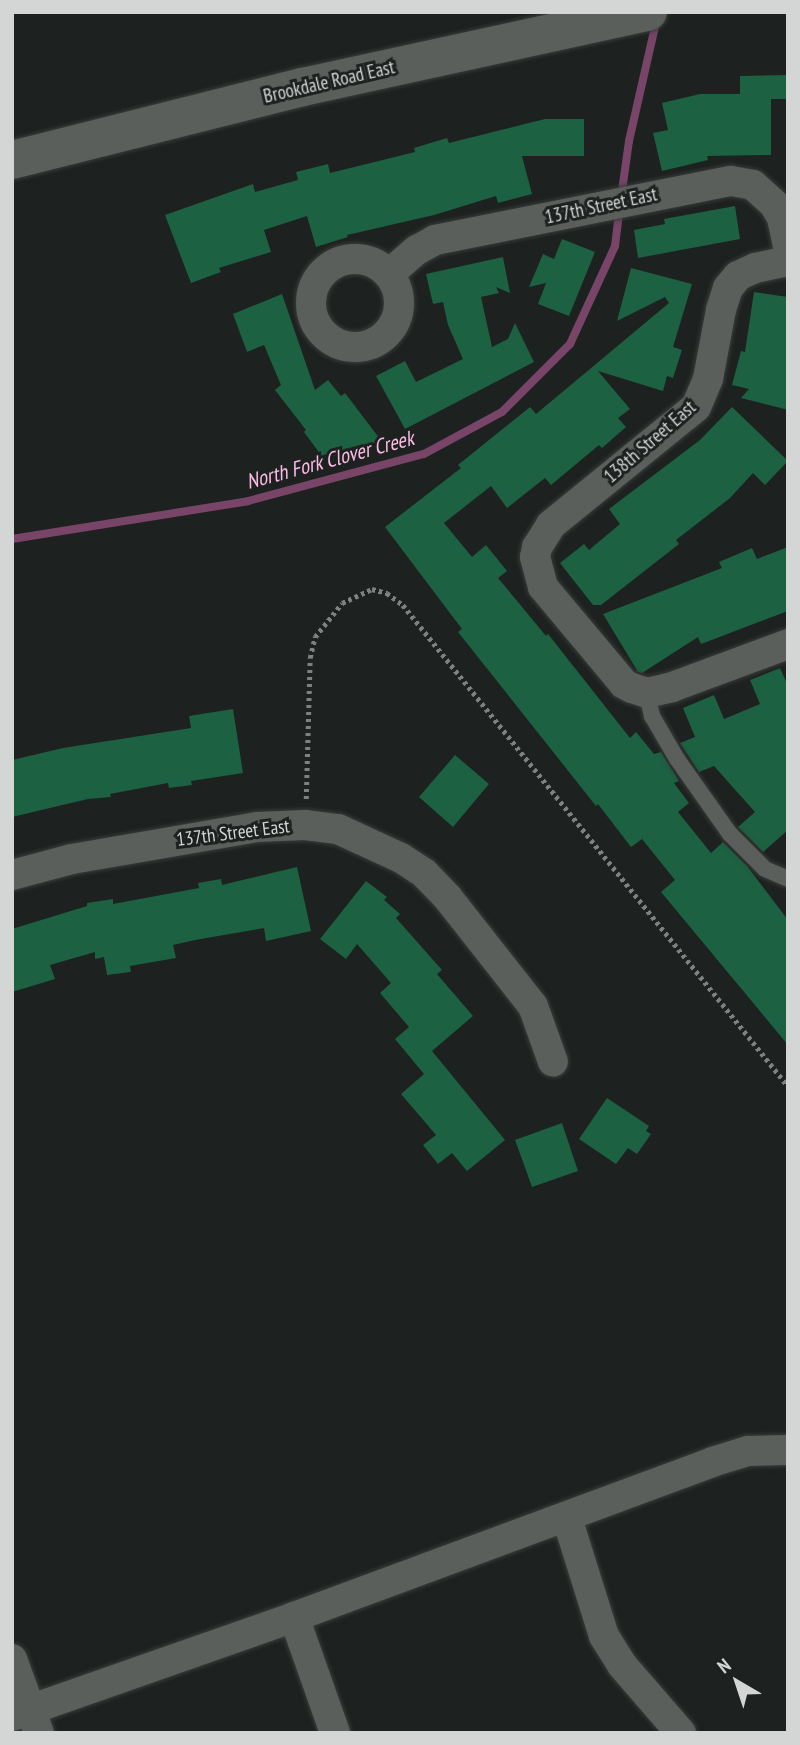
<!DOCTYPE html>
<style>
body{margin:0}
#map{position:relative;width:800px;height:1745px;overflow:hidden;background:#1d211f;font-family:"PT Sans Narrow",sans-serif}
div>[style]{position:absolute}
.stream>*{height:8px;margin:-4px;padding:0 4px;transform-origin:4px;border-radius:4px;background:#784468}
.building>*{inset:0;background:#1c6142}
.path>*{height:4.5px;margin-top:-2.25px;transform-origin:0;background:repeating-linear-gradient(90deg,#7e817f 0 3.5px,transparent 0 7px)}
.roads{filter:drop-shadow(0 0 2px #393c3a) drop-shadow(0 0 2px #393c3a)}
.service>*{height:16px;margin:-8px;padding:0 8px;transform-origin:8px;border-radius:8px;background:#5b5f5c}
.minor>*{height:30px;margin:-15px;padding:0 15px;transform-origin:15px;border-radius:15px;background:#5b5f5c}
.minor>.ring{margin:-15px;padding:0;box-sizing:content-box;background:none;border:30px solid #5b5f5c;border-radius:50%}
.secondary>*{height:38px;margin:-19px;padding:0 19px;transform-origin:19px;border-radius:19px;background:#5b5f5c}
span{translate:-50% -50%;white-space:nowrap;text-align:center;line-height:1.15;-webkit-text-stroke:6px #1d211f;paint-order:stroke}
.street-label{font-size:19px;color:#d3d6d4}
.water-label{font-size:21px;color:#fdbce7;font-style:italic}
.frame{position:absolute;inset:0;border:14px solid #d3d6d4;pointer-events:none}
.north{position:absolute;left:702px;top:1647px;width:70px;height:70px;-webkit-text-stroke:5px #1d211f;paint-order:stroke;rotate:321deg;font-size:19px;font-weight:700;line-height:28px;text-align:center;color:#d3d6d4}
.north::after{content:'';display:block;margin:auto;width:24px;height:32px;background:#d3d6d4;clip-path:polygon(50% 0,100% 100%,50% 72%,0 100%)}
</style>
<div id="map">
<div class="stream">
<i style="left:621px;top:198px;width:58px;rotate:-82deg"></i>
<i style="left:629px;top:141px;width:122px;rotate:-77.2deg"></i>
<i style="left:12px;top:539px;width:239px;rotate:-9.1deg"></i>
<i style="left:248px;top:501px;width:182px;rotate:-15deg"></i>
<i style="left:424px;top:454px;width:89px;rotate:-28.3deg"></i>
<i style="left:502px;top:412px;width:96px;rotate:-45deg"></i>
<i style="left:570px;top:344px;width:108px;rotate:-65.3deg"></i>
<i style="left:615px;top:246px;width:35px;rotate:-83deg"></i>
</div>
<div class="building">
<i style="clip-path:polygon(788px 75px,788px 99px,771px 99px,771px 155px,707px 156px,708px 160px,662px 171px,653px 133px,668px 130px,662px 103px,700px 94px,740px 94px,740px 76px)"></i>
<i style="clip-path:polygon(545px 119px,584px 119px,584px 156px,522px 156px,532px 194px,498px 203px,496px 196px,434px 215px,347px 235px,348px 237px,316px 247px,307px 216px,264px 230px,271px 252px,219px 268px,221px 272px,191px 283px,165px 215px,253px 184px,255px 192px,298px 180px,296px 172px,328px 164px,330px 173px,415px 152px,414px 148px,447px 138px,449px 143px)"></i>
<i style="clip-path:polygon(735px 206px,740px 239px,638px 258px,634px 230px,665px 224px,664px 219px)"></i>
<i style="clip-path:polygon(562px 239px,595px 252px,569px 316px,538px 304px,546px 283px,529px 287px,543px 254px,554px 259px)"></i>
<i style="clip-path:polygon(503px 257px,510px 293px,496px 287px,499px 293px,481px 297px,492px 347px,508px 339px,515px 323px,534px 362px,405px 429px,376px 376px,405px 361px,416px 382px,463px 359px,448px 325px,443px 302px,433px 304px,426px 274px)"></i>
<i style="clip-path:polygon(631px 268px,692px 284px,673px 347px,682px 350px,673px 378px,667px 376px,663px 391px,598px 371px,630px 409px,618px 418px,626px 427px,602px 448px,599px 445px,551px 485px,545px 478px,507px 508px,491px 486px,444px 523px,472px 557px,486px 545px,507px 571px,498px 578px,546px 636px,548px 634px,630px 738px,636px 732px,654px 754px,661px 752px,679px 781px,674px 783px,689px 803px,678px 812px,711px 853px,723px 842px,747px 866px,788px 920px,788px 1045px,661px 892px,675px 880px,642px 839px,631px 847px,598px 804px,596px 806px,458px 632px,462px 629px,385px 527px,461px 468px,458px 465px,530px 407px,536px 414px,669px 303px,665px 297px,617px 321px)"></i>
<i style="clip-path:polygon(754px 292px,788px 297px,788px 410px,741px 398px,749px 389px,732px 385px,741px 351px,745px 352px)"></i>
<i style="clip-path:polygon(282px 294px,315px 390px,328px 380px,341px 396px,345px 393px,380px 439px,343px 467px,332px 453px,324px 459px,304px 432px,306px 430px,275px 390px,281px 385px,264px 345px,247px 352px,233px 314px)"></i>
<i style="clip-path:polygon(732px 407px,788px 461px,765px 485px,753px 473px,730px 498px,676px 540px,679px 544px,601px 605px,593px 605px,560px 563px,584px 544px,589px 550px,620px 524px,609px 509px,700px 440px)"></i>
<i style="clip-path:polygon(788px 547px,788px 611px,701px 644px,698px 637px,642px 673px,638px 672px,603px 614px,722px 568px,719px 562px,752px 548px,757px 559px)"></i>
<i style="clip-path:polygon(780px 668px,788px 686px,788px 830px,763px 852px,738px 827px,755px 812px,714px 766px,699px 772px,680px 743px,695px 737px,683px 708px,714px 695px,724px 719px,760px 704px,750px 680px)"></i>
<i style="clip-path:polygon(233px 709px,243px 773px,191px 781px,192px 785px,169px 788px,168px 783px,110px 794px,111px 797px,88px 799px,12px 817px,12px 760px,63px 748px,191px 728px,189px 716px)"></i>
<i style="clip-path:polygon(455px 755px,489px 784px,453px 827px,419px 797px)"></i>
<i style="clip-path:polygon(297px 867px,311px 931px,266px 941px,264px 928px,195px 940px,173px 945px,176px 958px,130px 966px,131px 972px,107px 975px,104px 957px,95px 959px,95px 952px,50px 965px,55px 979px,12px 992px,12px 929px,87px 906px,87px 903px,113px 899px,113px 904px,199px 888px,198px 883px,221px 879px,222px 885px)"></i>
<i style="clip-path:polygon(366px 881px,387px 897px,384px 900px,400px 914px,396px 918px,442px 970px,437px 974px,473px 1016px,432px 1051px,505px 1140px,467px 1171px,452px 1153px,438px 1164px,423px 1145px,436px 1135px,401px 1094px,424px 1074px,395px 1039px,409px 1027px,380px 993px,391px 983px,357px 944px,346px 959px,320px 939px)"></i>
<i style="clip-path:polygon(607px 1098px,649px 1126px,646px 1131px,651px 1134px,637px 1154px,628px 1148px,616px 1164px,579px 1139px)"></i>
<i style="clip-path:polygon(562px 1123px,578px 1171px,532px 1187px,515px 1140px)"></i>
</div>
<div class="path">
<i style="left:306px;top:799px;width:141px;rotate:-88.4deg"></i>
<i style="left:310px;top:658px;width:22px;rotate:-77deg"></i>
<i style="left:315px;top:637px;width:43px;rotate:-51.5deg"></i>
<i style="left:342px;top:603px;width:33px;rotate:-25deg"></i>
<i style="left:372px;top:589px;width:16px;rotate:15deg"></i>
<i style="left:387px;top:593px;width:20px;rotate:37deg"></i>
<i style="left:403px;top:605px;width:616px;rotate:51.33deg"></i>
</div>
<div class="roads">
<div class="service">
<i style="left:647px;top:693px;width:24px;rotate:78deg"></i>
<i style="left:652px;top:716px;width:50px;rotate:59.8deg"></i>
<i style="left:677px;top:759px;width:92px;rotate:54.8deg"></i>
<i style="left:730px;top:834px;width:49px;rotate:45deg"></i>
<i style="left:765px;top:869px;width:25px;rotate:23deg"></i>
</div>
<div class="minor">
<i class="ring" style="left:311px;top:259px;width:58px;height:58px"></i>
<i style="left:788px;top:261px;width:34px;rotate:168deg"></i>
<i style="left:755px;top:268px;width:19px;rotate:155deg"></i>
<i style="left:738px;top:276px;width:16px;rotate:130deg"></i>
<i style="left:728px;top:288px;width:23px;rotate:108deg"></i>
<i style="left:721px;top:310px;width:70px;rotate:100.7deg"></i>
<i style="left:708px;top:379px;width:30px;rotate:113deg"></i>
<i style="left:696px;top:407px;width:187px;rotate:140.9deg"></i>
<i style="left:551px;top:525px;width:26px;rotate:122deg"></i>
<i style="left:537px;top:547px;width:10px;rotate:101deg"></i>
<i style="left:535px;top:557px;width:31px;rotate:75deg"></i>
<i style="left:543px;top:587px;width:126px;rotate:50.1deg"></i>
<i style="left:624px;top:684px;width:9px;rotate:27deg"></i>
<i style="left:632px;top:688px;width:16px;rotate:18deg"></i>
<i style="left:647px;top:693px;width:26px;rotate:-13deg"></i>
<i style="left:672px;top:687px;width:124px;rotate:-20.3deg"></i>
<i style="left:389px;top:274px;width:37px;rotate:-41deg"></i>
<i style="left:417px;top:250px;width:21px;rotate:-29deg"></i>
<i style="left:435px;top:240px;width:302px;rotate:-11.3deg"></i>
<i style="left:731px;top:181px;width:22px;rotate:10deg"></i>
<i style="left:753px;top:185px;width:28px;rotate:42deg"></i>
<i style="left:774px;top:204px;width:16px;rotate:60deg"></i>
<i style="left:782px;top:218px;width:29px;rotate:78deg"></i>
<i style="left:12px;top:875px;width:62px;rotate:-14.9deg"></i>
<i style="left:72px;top:859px;width:188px;rotate:-9.8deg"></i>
<i style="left:257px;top:827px;width:48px;rotate:-2.4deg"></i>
<i style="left:305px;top:825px;width:33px;rotate:7deg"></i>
<i style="left:338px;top:829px;width:69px;rotate:24.7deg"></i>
<i style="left:401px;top:858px;width:27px;rotate:33deg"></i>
<i style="left:424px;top:873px;width:35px;rotate:46deg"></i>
<i style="left:448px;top:898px;width:137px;rotate:51.8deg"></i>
<i style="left:533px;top:1006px;width:59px;rotate:70.3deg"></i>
<i style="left:567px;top:1518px;width:124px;rotate:72.6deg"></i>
<i style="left:604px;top:1636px;width:34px;rotate:58deg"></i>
<i style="left:622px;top:1665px;width:90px;rotate:49.1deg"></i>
<i style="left:294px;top:1617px;width:123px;rotate:70.5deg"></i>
<i style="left:12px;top:1659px;width:79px;rotate:70deg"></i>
<i style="left:12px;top:1716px;width:299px;rotate:-19.3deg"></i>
<i style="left:294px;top:1617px;width:446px;rotate:-20.3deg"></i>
<i style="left:712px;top:1462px;width:38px;rotate:-17deg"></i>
<i style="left:748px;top:1451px;width:40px;rotate:-1.4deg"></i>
</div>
<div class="secondary">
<i style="left:12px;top:160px;width:300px;rotate:-14.1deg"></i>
<i style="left:303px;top:87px;width:353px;rotate:-12.3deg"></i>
</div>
</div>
<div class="street-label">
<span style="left:329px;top:82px;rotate:-13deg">Brookdale Road East</span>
<span style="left:601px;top:206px;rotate:-12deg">137th Street East</span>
<span style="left:650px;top:442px;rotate:-41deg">138th Street East</span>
<span style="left:233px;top:833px;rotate:-7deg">137th Street East</span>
</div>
<div class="water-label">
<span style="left:330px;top:460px;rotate:-15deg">North Fork Clover Creek</span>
</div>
<div class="frame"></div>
<div class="north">N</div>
</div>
